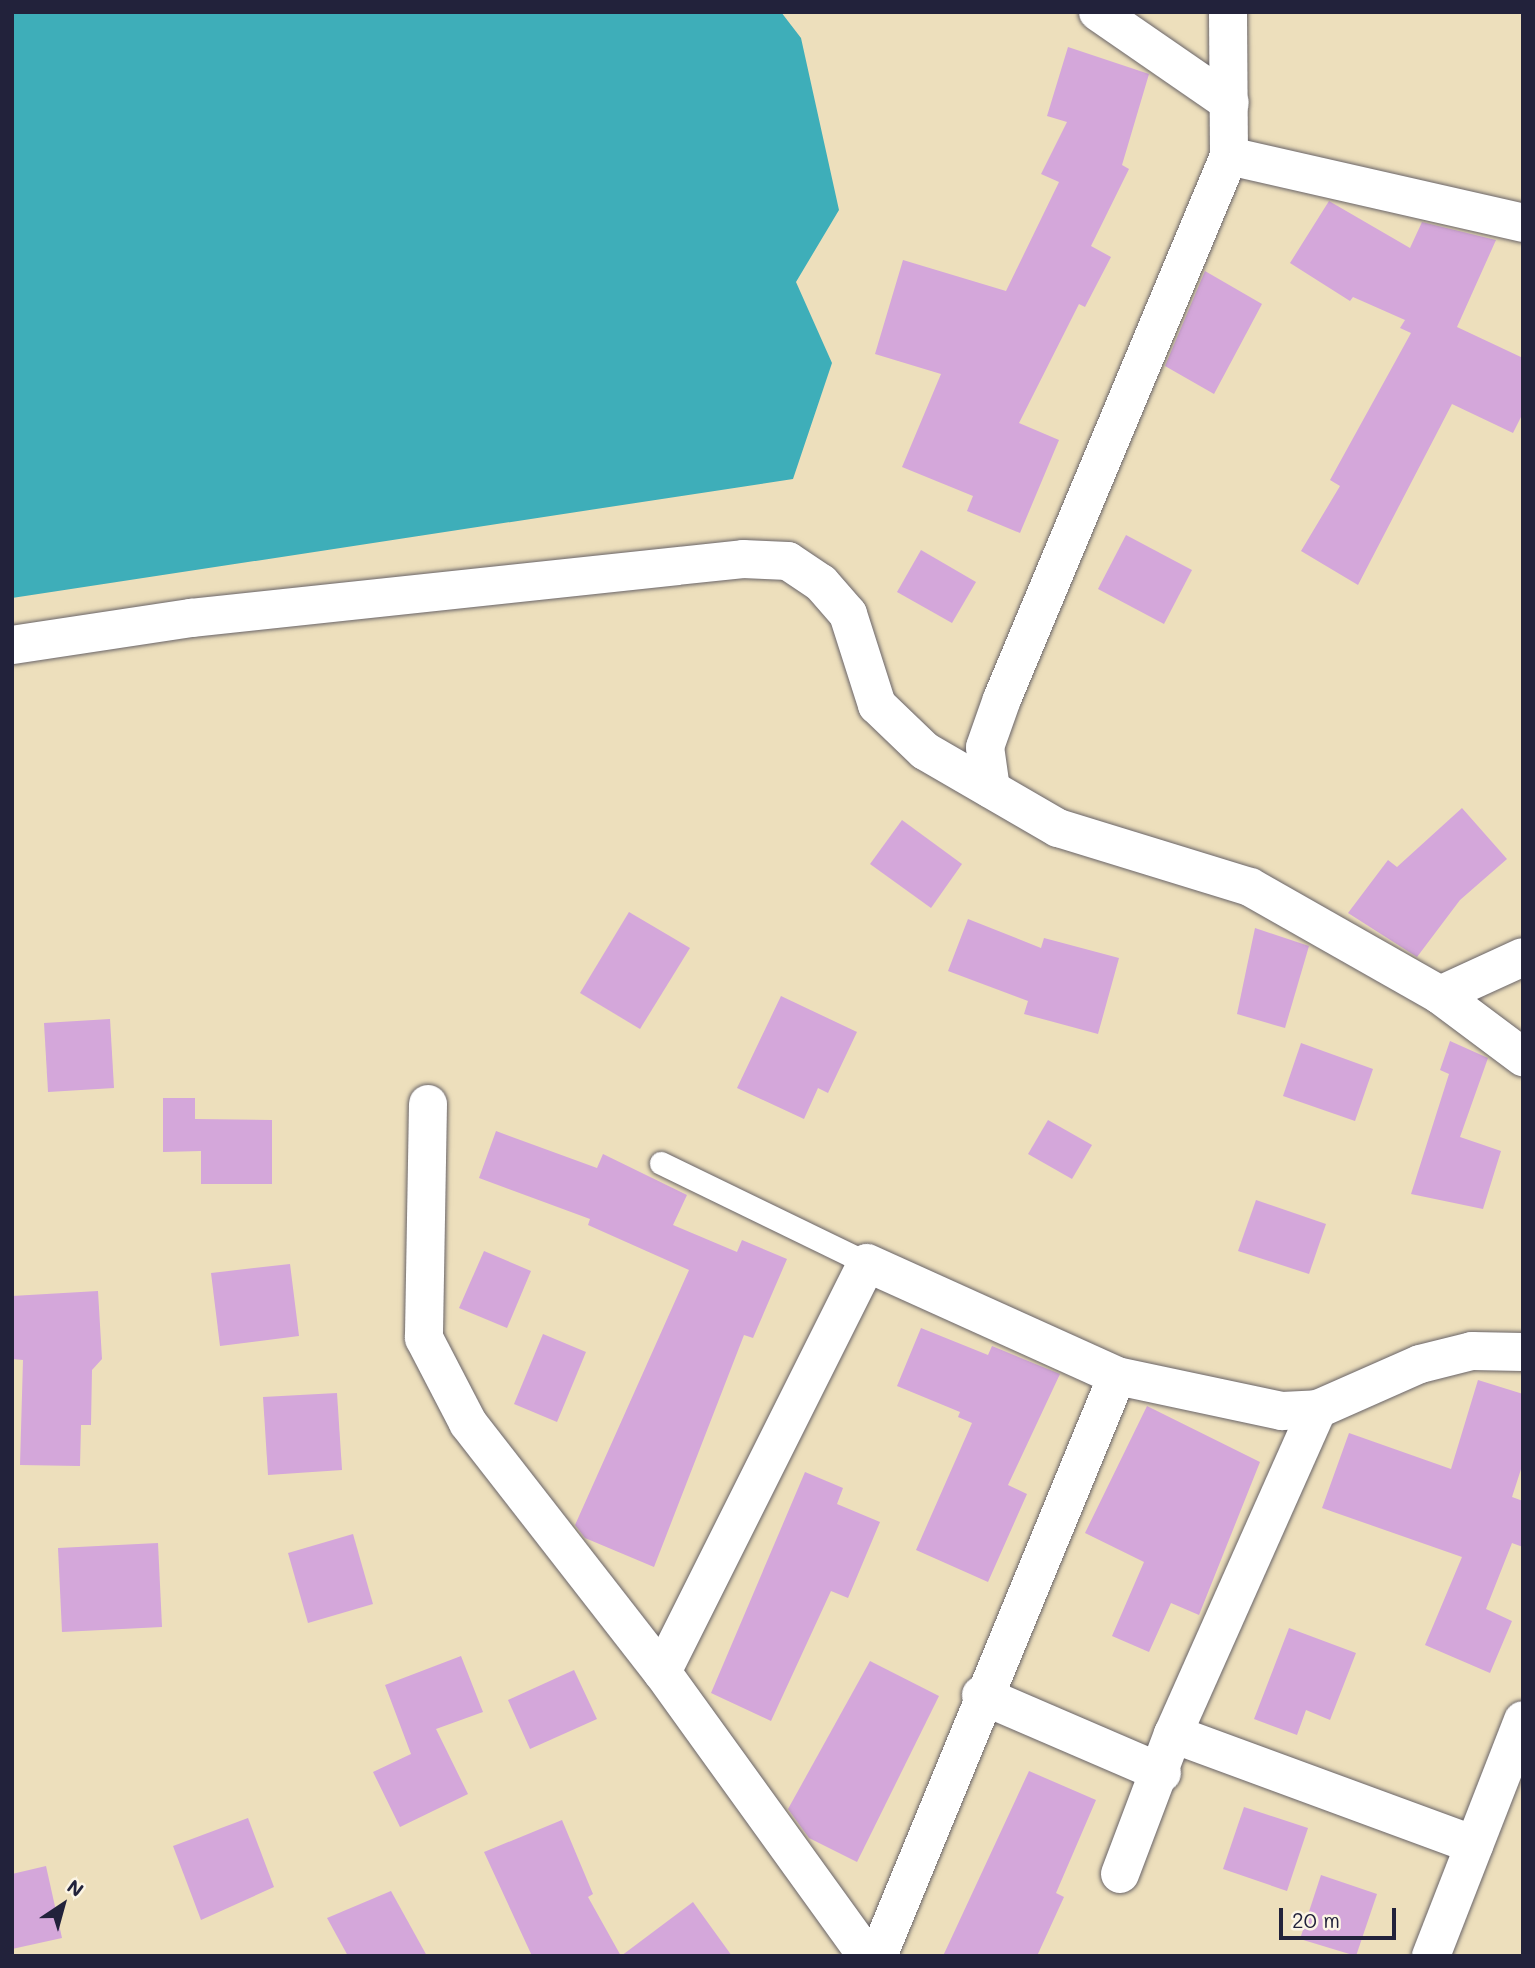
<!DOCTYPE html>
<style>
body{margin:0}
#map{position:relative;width:1535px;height:1968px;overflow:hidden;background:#eddfbc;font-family:Mali,sans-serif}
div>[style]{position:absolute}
.water>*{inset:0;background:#3eaeb9}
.building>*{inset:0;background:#d4a7da}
.roads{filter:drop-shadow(0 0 2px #696468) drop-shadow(0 0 2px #696468)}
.lane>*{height:23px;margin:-11.5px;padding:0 11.5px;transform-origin:11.5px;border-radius:11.5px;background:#fff}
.street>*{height:38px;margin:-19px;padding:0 19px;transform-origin:19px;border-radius:19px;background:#fff}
span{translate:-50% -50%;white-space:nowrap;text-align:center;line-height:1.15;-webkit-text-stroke:6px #fcf5e5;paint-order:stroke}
.frame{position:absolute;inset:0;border:14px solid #22223b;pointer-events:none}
.north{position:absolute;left:28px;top:1870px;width:70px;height:70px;-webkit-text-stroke:5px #fcf5e5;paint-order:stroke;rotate:36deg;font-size:19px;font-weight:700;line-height:28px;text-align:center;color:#22223b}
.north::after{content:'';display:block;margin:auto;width:24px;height:32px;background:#22223b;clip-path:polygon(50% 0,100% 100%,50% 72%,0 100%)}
.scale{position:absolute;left:1279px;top:1908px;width:117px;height:32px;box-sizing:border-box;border:4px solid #22223b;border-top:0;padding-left:9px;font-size:21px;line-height:24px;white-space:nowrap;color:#22223b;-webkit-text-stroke:5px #fcf5e5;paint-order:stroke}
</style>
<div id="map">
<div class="water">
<i style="clip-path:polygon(12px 12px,781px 12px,801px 38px,839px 210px,796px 282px,832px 363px,793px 479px,12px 598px)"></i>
</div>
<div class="building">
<i style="clip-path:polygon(1068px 47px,1149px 74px,1122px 165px,1129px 169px,1091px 246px,1111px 257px,1085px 307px,1079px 304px,1019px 423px,1059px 440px,1020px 533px,967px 511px,973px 496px,902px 467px,941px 374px,875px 354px,903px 260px,1006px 291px,1059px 182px,1041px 174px,1067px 122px,1047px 116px)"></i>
<i style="clip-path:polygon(1329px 201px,1410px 248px,1422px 222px,1496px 240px,1457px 327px,1523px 358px,1523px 413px,1513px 433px,1452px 404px,1358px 585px,1301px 551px,1340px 486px,1330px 480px,1411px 333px,1400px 328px,1405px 320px,1353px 297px,1350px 301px,1290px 263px)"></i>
<i style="clip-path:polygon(1205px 271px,1262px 304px,1214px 394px,1165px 366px)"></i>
<i style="clip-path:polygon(1126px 535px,1192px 570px,1164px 624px,1098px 589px)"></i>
<i style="clip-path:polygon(921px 550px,976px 582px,952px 623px,897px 592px)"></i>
<i style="clip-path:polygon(1462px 808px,1507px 859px,1460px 900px,1417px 957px,1348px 913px,1388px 860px,1397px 867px)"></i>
<i style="clip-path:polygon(902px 820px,962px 864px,931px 908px,870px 864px)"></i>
<i style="clip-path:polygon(629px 912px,690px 948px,640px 1029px,580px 993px)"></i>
<i style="clip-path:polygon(968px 919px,1041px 948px,1044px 938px,1119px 958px,1098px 1034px,1024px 1014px,1028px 1001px,948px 971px)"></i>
<i style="clip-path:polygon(1255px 928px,1309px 946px,1285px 1028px,1237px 1014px)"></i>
<i style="clip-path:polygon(781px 996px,857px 1032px,828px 1093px,818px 1088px,804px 1119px,737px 1088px)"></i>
<i style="clip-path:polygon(110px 1019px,114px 1088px,48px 1092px,44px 1023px)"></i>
<i style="clip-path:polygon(1450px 1041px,1488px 1058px,1460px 1137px,1501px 1151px,1483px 1209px,1411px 1194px,1449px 1074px,1440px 1070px)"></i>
<i style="clip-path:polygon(1301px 1043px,1373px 1069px,1355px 1121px,1283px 1096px)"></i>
<i style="clip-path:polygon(163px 1098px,195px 1098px,195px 1119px,272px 1120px,272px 1184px,201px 1184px,201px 1151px,163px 1152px)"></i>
<i style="clip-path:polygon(1048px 1120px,1092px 1145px,1072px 1179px,1028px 1154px)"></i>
<i style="clip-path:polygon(496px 1131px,597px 1168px,603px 1154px,687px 1195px,673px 1225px,737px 1252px,742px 1240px,787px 1259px,753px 1338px,744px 1335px,654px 1567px,585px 1538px,575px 1525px,689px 1270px,588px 1225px,590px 1219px,479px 1178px)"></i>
<i style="clip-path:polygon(1256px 1200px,1326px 1224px,1309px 1274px,1238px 1251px)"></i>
<i style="clip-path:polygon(484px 1251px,531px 1271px,507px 1328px,459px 1308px)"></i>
<i style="clip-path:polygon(290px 1264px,299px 1336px,220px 1346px,211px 1273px)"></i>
<i style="clip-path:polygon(98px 1291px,102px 1359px,92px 1370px,91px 1425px,81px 1425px,80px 1466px,20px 1465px,23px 1360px,12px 1359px,12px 1296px)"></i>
<i style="clip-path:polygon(921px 1328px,988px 1355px,992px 1346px,1060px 1374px,1008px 1485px,1027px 1494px,988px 1582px,916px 1550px,972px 1423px,958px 1417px,960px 1412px,897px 1386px)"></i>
<i style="clip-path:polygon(543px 1334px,586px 1352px,557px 1422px,514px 1404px)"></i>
<i style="clip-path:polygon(1478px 1380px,1523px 1394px,1523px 1463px,1512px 1497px,1523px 1501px,1523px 1547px,1512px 1543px,1486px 1609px,1512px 1621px,1490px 1673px,1425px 1645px,1462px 1557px,1322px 1508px,1349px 1433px,1451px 1469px)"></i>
<i style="clip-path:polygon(337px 1393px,342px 1470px,268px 1475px,263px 1397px)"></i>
<i style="clip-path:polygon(1147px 1406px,1260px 1462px,1199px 1615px,1171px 1603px,1149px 1652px,1112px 1636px,1144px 1562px,1085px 1533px)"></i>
<i style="clip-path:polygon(805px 1472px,843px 1488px,837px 1504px,880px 1522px,848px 1598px,831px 1591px,771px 1721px,711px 1693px)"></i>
<i style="clip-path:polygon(353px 1534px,373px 1604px,308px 1623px,288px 1553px)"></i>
<i style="clip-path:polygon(158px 1543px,162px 1627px,62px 1632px,58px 1548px)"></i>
<i style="clip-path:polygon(1289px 1628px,1356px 1653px,1330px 1720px,1306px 1710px,1297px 1735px,1254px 1719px)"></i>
<i style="clip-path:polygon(461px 1656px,483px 1712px,436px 1729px,468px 1794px,400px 1827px,373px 1772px,411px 1754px,385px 1685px)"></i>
<i style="clip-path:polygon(870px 1661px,939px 1696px,857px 1862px,809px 1838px,788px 1809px)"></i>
<i style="clip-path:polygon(574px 1670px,597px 1719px,530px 1749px,508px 1700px)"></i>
<i style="clip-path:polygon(1029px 1771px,1096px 1800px,1056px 1893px,1064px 1897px,1037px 1956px,943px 1956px)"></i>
<i style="clip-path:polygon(1244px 1807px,1308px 1828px,1287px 1891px,1223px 1869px)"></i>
<i style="clip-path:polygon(248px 1818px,274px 1887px,201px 1920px,173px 1846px)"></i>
<i style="clip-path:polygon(562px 1820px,593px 1894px,588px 1897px,621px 1956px,693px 1902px,732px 1956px,532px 1956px,484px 1852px)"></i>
<i style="clip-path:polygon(46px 1866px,62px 1938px,12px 1949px,12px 1874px)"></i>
<i style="clip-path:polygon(1321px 1875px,1377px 1894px,1356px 1956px,1300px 1939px)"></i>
<i style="clip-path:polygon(391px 1891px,427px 1956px,348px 1956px,327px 1918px)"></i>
</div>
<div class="roads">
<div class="lane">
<i style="left:661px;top:1163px;width:229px;rotate:25.9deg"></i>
</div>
<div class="street">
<i style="left:1098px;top:12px;width:160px;rotate:34.6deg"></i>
<i style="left:1229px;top:156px;width:302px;rotate:12.8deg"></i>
<i style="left:12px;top:645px;width:181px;rotate:-8.6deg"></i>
<i style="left:191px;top:618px;width:555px;rotate:-6.1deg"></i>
<i style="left:743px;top:559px;width:45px;rotate:2.5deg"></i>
<i style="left:788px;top:561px;width:40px;rotate:34deg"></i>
<i style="left:821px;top:583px;width:41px;rotate:48.9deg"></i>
<i style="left:848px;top:614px;width:96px;rotate:72.3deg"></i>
<i style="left:877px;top:705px;width:66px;rotate:43.8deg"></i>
<i style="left:925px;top:751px;width:154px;rotate:30.1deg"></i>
<i style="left:1058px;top:828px;width:201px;rotate:17.1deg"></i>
<i style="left:1250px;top:887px;width:219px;rotate:29.6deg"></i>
<i style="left:1440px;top:995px;width:104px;rotate:36.8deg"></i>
<i style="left:991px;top:789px;width:42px;rotate:-98.1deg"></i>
<i style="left:985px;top:747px;width:51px;rotate:-70.5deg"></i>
<i style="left:1002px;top:699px;width:589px;rotate:-67.31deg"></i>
<i style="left:1229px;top:156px;width:144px;rotate:-90.4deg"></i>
<i style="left:1440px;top:995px;width:91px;rotate:-24.6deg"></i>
<i style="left:428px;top:1104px;width:234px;rotate:91deg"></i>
<i style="left:424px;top:1338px;width:96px;rotate:62.6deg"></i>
<i style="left:468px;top:1423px;width:316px;rotate:52.1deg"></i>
<i style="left:662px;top:1672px;width:350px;rotate:54.2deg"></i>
<i style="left:662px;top:1672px;width:457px;rotate:-63.4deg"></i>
<i style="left:867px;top:1263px;width:274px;rotate:24.3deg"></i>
<i style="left:1117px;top:1376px;width:169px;rotate:12deg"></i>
<i style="left:1282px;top:1411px;width:36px;rotate:-3deg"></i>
<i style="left:1318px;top:1409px;width:111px;rotate:-23.8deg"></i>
<i style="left:1420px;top:1364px;width:54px;rotate:-14deg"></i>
<i style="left:1472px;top:1351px;width:51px;rotate:1.1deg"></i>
<i style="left:981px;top:1695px;width:197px;rotate:23.3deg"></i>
<i style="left:1173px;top:1734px;width:321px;rotate:20.2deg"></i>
<i style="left:1120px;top:1874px;width:150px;rotate:-69.3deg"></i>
<i style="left:1173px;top:1734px;width:356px;rotate:-66deg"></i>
<i style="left:878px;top:1956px;width:627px;rotate:-67.6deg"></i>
<i style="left:1431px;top:1956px;width:253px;rotate:-68.7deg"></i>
</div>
</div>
<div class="frame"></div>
<div class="north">N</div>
<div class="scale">20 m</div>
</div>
